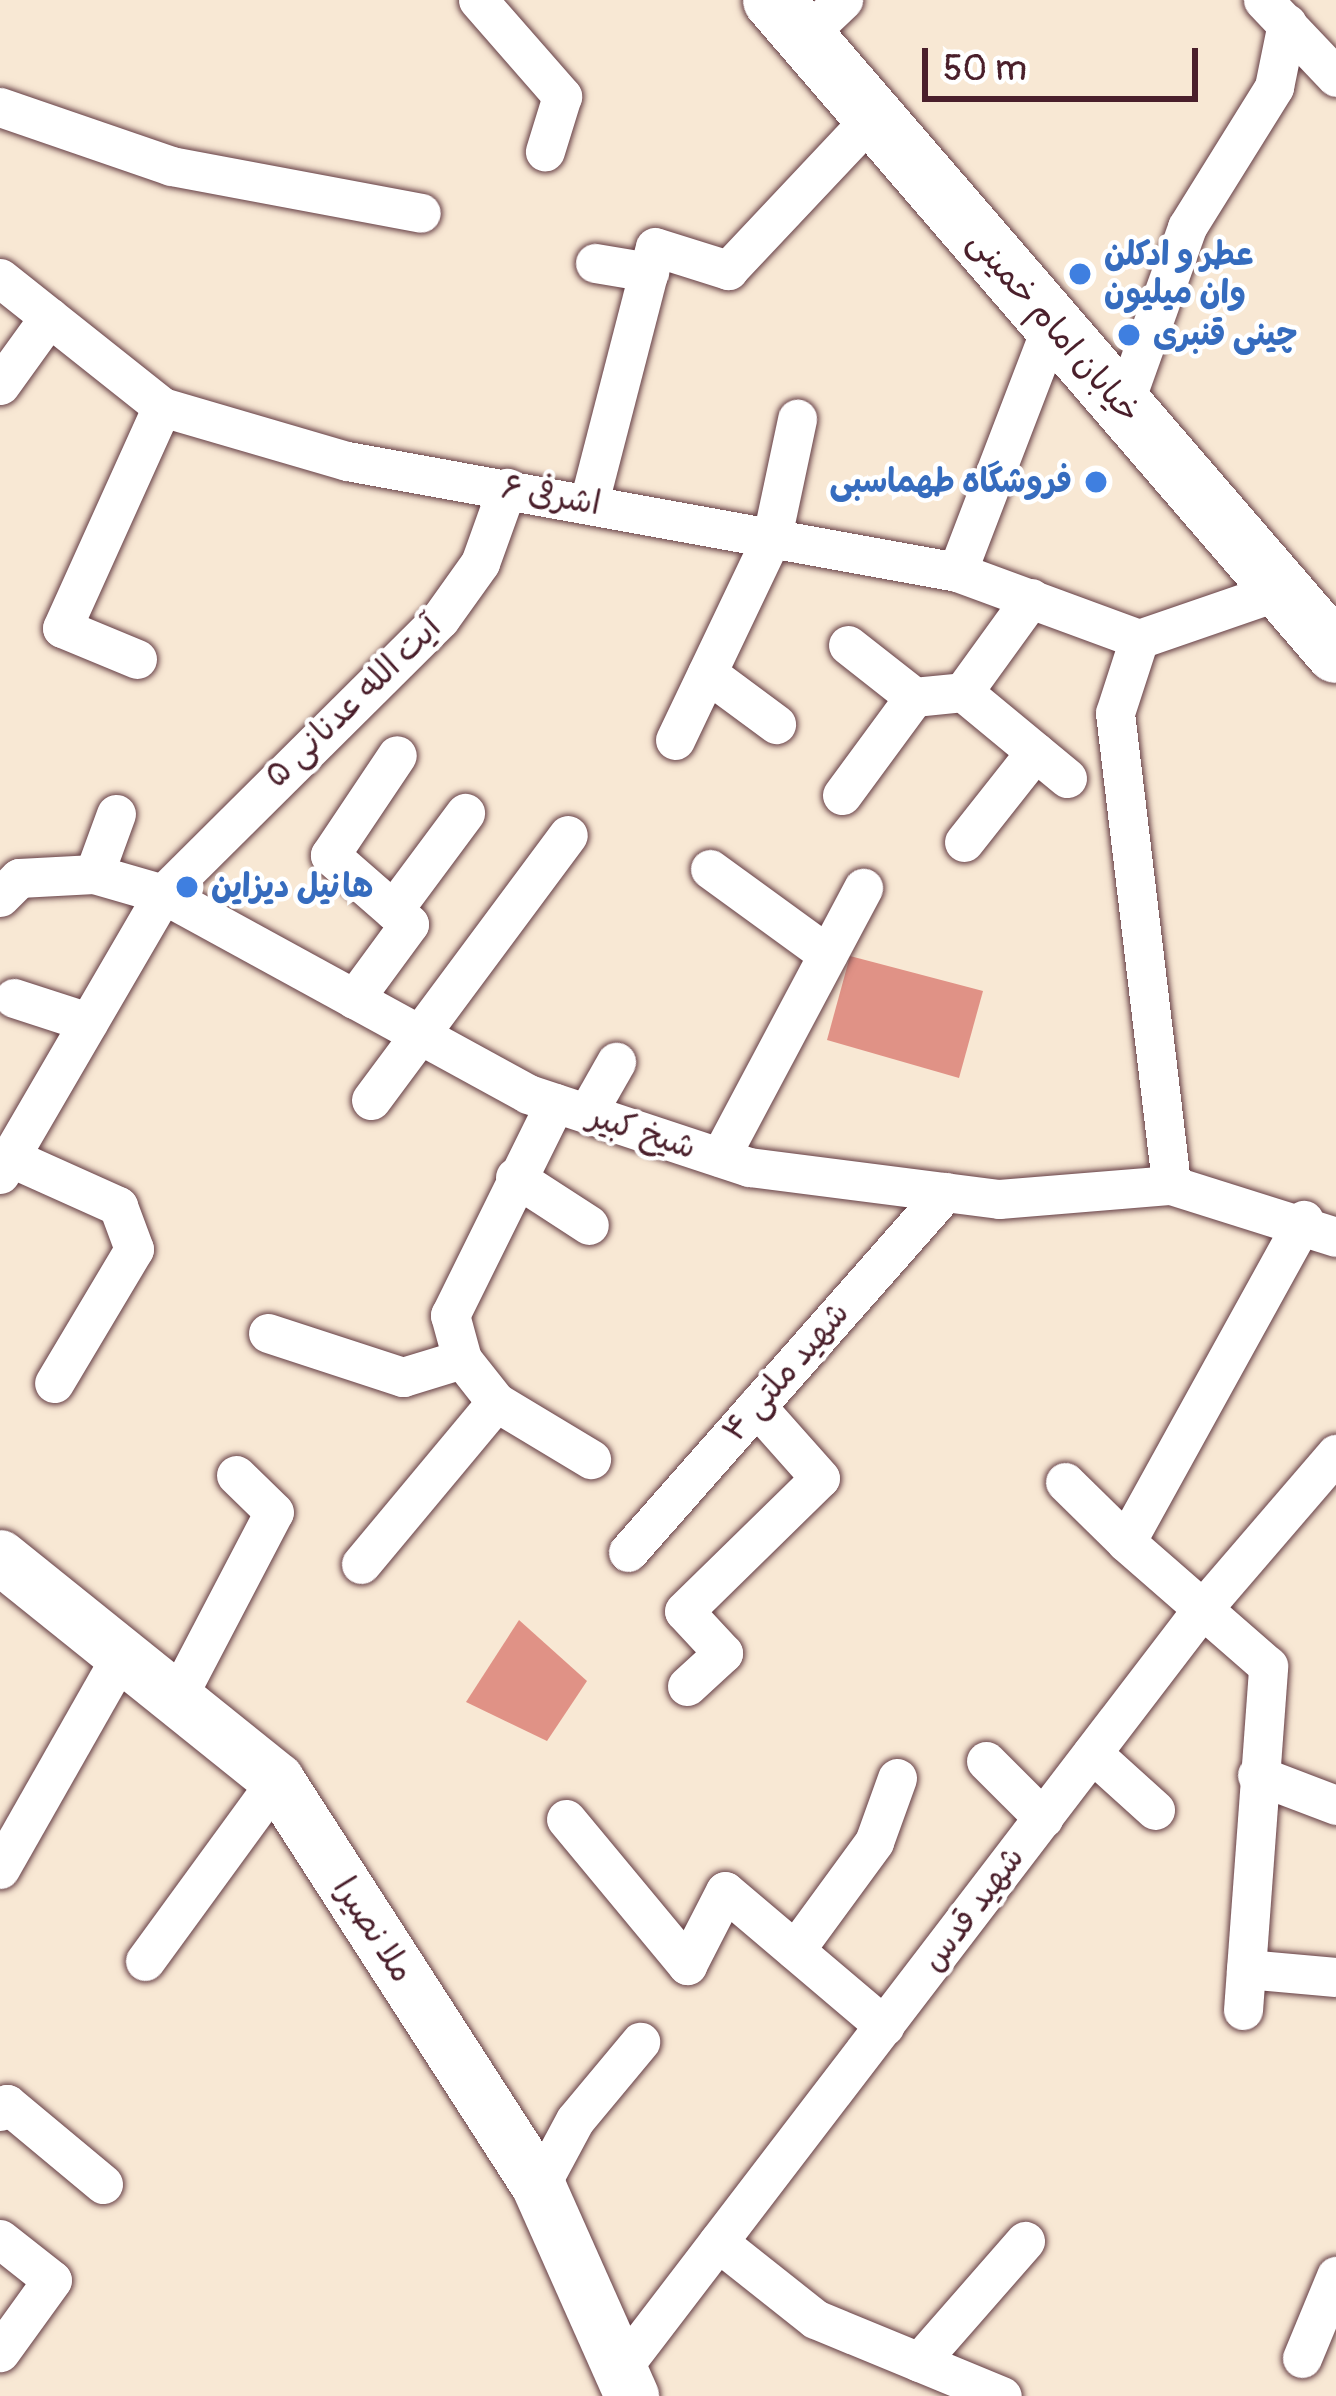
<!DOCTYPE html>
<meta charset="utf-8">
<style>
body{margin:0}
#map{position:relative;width:1336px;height:2396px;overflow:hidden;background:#f8e8d4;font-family:Pangolin,"Playpen Sans Arabic",sans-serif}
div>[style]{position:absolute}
.building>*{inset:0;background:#e09286}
.roads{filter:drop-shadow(0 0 3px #643d44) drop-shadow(0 0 3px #643d44)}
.street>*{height:39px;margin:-19.5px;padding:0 19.5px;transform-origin:19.5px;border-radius:19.5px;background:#fff}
.secondary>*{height:54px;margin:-27px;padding:0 27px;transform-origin:27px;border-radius:27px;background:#fff}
.primary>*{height:60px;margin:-30px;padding:0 30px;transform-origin:30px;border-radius:30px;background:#fff}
.dots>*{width:33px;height:33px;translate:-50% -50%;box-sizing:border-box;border:6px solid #fff;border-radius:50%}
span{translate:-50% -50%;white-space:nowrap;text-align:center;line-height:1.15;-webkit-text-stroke:9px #fff;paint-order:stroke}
.shop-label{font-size:33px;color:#366cbe;font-weight:700}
.left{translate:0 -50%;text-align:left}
.right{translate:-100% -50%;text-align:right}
.street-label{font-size:33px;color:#4a1f2b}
.scale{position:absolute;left:922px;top:48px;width:276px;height:54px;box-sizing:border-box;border:6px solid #4a1f2b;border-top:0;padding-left:15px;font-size:36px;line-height:42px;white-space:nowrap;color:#4a1f2b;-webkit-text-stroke:9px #fff;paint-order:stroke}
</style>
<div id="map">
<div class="building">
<i style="clip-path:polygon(850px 956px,983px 991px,959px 1078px,827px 1040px)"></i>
<i style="clip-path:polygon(519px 1620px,587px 1681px,547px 1741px,466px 1702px)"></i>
</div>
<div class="roads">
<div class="street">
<i style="left:478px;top:0;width:128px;rotate:48.8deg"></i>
<i style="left:562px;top:96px;width:58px;rotate:107.2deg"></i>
<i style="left:1263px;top:0;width:106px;rotate:46.5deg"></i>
<i style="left:804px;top:37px;width:54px;rotate:-43.5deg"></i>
<i style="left:0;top:107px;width:181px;rotate:19deg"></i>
<i style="left:171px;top:166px;width:254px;rotate:10.6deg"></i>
<i style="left:595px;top:263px;width:55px;rotate:9.5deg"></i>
<i style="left:0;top:278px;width:207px;rotate:38.5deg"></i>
<i style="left:162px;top:407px;width:193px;rotate:16.3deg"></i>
<i style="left:347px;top:461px;width:620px;rotate:10.31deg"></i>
<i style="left:957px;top:572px;width:194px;rotate:20.2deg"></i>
<i style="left:0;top:385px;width:84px;rotate:-54.2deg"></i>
<i style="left:1123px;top:406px;width:190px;rotate:-70.3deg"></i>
<i style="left:1187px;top:227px;width:165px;rotate:-58.1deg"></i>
<i style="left:1274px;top:87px;width:65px;rotate:-78.5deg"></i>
<i style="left:589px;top:502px;width:263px;rotate:-75.5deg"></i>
<i style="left:655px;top:247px;width:77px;rotate:17.5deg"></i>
<i style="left:728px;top:270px;width:212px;rotate:-46.7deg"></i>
<i style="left:957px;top:572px;width:266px;rotate:-69deg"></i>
<i style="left:1139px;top:639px;width:78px;rotate:108deg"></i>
<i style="left:1115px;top:713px;width:475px;rotate:83.2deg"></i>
<i style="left:1139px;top:639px;width:150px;rotate:-19deg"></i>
<i style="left:848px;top:645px;width:84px;rotate:38.2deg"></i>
<i style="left:137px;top:659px;width:81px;rotate:-157.5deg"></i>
<i style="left:62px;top:628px;width:243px;rotate:-65.7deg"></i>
<i style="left:707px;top:673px;width:86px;rotate:36.5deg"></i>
<i style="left:963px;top:692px;width:116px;rotate:-54.1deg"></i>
<i style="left:675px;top:740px;width:225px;rotate:-64.5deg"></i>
<i style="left:772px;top:537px;width:121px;rotate:-78deg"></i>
<i style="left:842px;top:795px;width:122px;rotate:-53.7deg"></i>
<i style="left:914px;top:697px;width:49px;rotate:-5.8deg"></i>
<i style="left:963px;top:692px;width:135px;rotate:39.6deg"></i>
<i style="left:964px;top:842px;width:115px;rotate:-51.7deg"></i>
<i style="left:710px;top:869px;width:145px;rotate:36deg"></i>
<i style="left:94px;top:874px;width:64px;rotate:-69.9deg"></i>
<i style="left:0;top:897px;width:27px;rotate:-45deg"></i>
<i style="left:19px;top:878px;width:75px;rotate:-3.1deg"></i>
<i style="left:94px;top:874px;width:72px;rotate:16.2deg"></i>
<i style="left:163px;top:894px;width:416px;rotate:28.7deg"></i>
<i style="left:528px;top:1094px;width:233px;rotate:18.3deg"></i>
<i style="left:749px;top:1167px;width:252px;rotate:7.3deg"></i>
<i style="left:999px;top:1199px;width:173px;rotate:-4.7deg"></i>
<i style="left:1171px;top:1185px;width:173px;rotate:17.5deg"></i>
<i style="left:393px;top:910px;width:121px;rotate:-53.4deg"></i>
<i style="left:14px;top:998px;width:78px;rotate:18deg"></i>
<i style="left:354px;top:999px;width:93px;rotate:-53.7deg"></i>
<i style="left:409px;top:924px;width:105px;rotate:-138.9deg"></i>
<i style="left:330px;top:855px;width:120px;rotate:-56.2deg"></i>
<i style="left:371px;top:1100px;width:330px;rotate:-53.4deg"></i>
<i style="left:555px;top:1103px;width:237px;rotate:116.3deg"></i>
<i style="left:450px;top:1315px;width:46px;rotate:74.7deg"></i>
<i style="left:462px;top:1359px;width:55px;rotate:51.7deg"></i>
<i style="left:496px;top:1402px;width:111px;rotate:31deg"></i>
<i style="left:587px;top:1113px;width:59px;rotate:-60.4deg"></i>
<i style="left:7px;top:1156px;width:122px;rotate:24.2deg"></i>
<i style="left:118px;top:1206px;width:46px;rotate:69.6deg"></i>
<i style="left:134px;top:1249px;width:156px;rotate:120.8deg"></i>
<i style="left:720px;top:1157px;width:305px;rotate:-62deg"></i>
<i style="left:0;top:1174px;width:324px;rotate:-59.8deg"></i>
<i style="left:163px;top:894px;width:390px;rotate:-44.8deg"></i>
<i style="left:440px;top:619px;width:69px;rotate:-54.5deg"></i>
<i style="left:480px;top:563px;width:80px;rotate:-70.2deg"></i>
<i style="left:515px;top:1177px;width:88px;rotate:33deg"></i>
<i style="left:268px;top:1333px;width:142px;rotate:18.1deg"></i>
<i style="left:403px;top:1377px;width:62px;rotate:-17deg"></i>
<i style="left:1065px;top:1482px;width:86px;rotate:44.5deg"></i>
<i style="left:628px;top:1552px;width:480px;rotate:-48.6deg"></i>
<i style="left:361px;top:1564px;width:211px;rotate:-50.2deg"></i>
<i style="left:687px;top:1686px;width:49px;rotate:-42.5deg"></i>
<i style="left:723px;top:1653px;width:57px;rotate:-132.9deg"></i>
<i style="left:684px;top:1611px;width:190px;rotate:-44.4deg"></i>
<i style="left:820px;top:1478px;width:96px;rotate:-131.6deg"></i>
<i style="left:175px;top:1701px;width:213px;rotate:-62.4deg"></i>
<i style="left:274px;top:1512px;width:53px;rotate:-135.8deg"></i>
<i style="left:1092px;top:1753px;width:85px;rotate:42.1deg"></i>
<i style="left:986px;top:1761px;width:81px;rotate:45deg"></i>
<i style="left:1257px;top:1775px;width:85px;rotate:20.8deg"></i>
<i style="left:566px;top:1819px;width:190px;rotate:50.3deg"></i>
<i style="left:687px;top:1965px;width:83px;rotate:-62.8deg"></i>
<i style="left:725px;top:1891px;width:209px;rotate:40.3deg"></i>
<i style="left:0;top:1869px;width:239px;rotate:-60.4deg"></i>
<i style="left:795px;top:1950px;width:134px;rotate:-53.8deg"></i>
<i style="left:874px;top:1842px;width:68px;rotate:-70.2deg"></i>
<i style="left:145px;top:1961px;width:224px;rotate:-53.9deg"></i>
<i style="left:1246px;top:1969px;width:90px;rotate:5.1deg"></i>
<i style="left:1243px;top:2010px;width:345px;rotate:-85.8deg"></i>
<i style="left:1268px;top:1666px;width:189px;rotate:-138.9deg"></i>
<i style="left:1126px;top:1542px;width:368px;rotate:-61.1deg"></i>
<i style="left:0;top:2111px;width:10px;rotate:-45deg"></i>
<i style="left:7px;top:2104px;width:125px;rotate:39.8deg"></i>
<i style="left:539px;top:2187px;width:76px;rotate:-61.8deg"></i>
<i style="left:575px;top:2120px;width:102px;rotate:-50.2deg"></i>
<i style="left:0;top:2239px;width:66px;rotate:38.3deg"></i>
<i style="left:52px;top:2280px;width:89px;rotate:125.8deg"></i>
<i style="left:718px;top:2242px;width:124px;rotate:38.4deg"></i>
<i style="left:815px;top:2319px;width:202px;rotate:22.4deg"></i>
<i style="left:1302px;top:2358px;width:89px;rotate:-67.5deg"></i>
<i style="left:919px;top:2362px;width:161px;rotate:-48.8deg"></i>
<i style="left:620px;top:2370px;width:953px;rotate:-52.59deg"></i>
<i style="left:1199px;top:1613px;width:210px;rotate:-49.3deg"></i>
</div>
<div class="secondary">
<i style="left:0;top:1557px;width:356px;rotate:38.8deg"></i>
<i style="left:277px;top:1780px;width:484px;rotate:57.2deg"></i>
<i style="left:539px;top:2187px;width:229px;rotate:66deg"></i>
</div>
<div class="primary">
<i style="left:773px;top:0;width:862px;rotate:49.23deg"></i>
</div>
</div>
<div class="dots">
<i style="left:1080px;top:274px;background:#3f7fe0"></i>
<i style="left:1129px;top:335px;background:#3f7fe0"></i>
<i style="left:1096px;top:482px;background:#3f7fe0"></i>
<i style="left:187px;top:887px;background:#3f7fe0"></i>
</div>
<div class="shop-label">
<span class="left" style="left:1104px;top:274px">عطر و ادکلن<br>وان میلیون</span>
<span class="left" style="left:1153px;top:335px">چینی قنبری</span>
<span class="right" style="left:1072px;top:482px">فروشگاه طهماسبی</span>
<span class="left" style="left:211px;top:887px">هانیل دیزاین</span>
</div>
<div class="street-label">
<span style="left:1054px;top:327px;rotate:49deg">خیابان امام خمینی</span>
<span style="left:551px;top:496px;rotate:10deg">اشرفی ۶</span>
<span style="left:353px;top:702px;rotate:-44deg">آیت الله عدنانی ۵</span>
<span style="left:642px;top:1132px;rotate:18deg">شیخ کبیر</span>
<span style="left:786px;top:1372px;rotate:-49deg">شهید ملتی ۴</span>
<span style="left:973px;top:1909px;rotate:-53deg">شهید قدس</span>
<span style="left:373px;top:1930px;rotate:57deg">ملا نصیرا</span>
</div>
<div class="scale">50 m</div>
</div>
